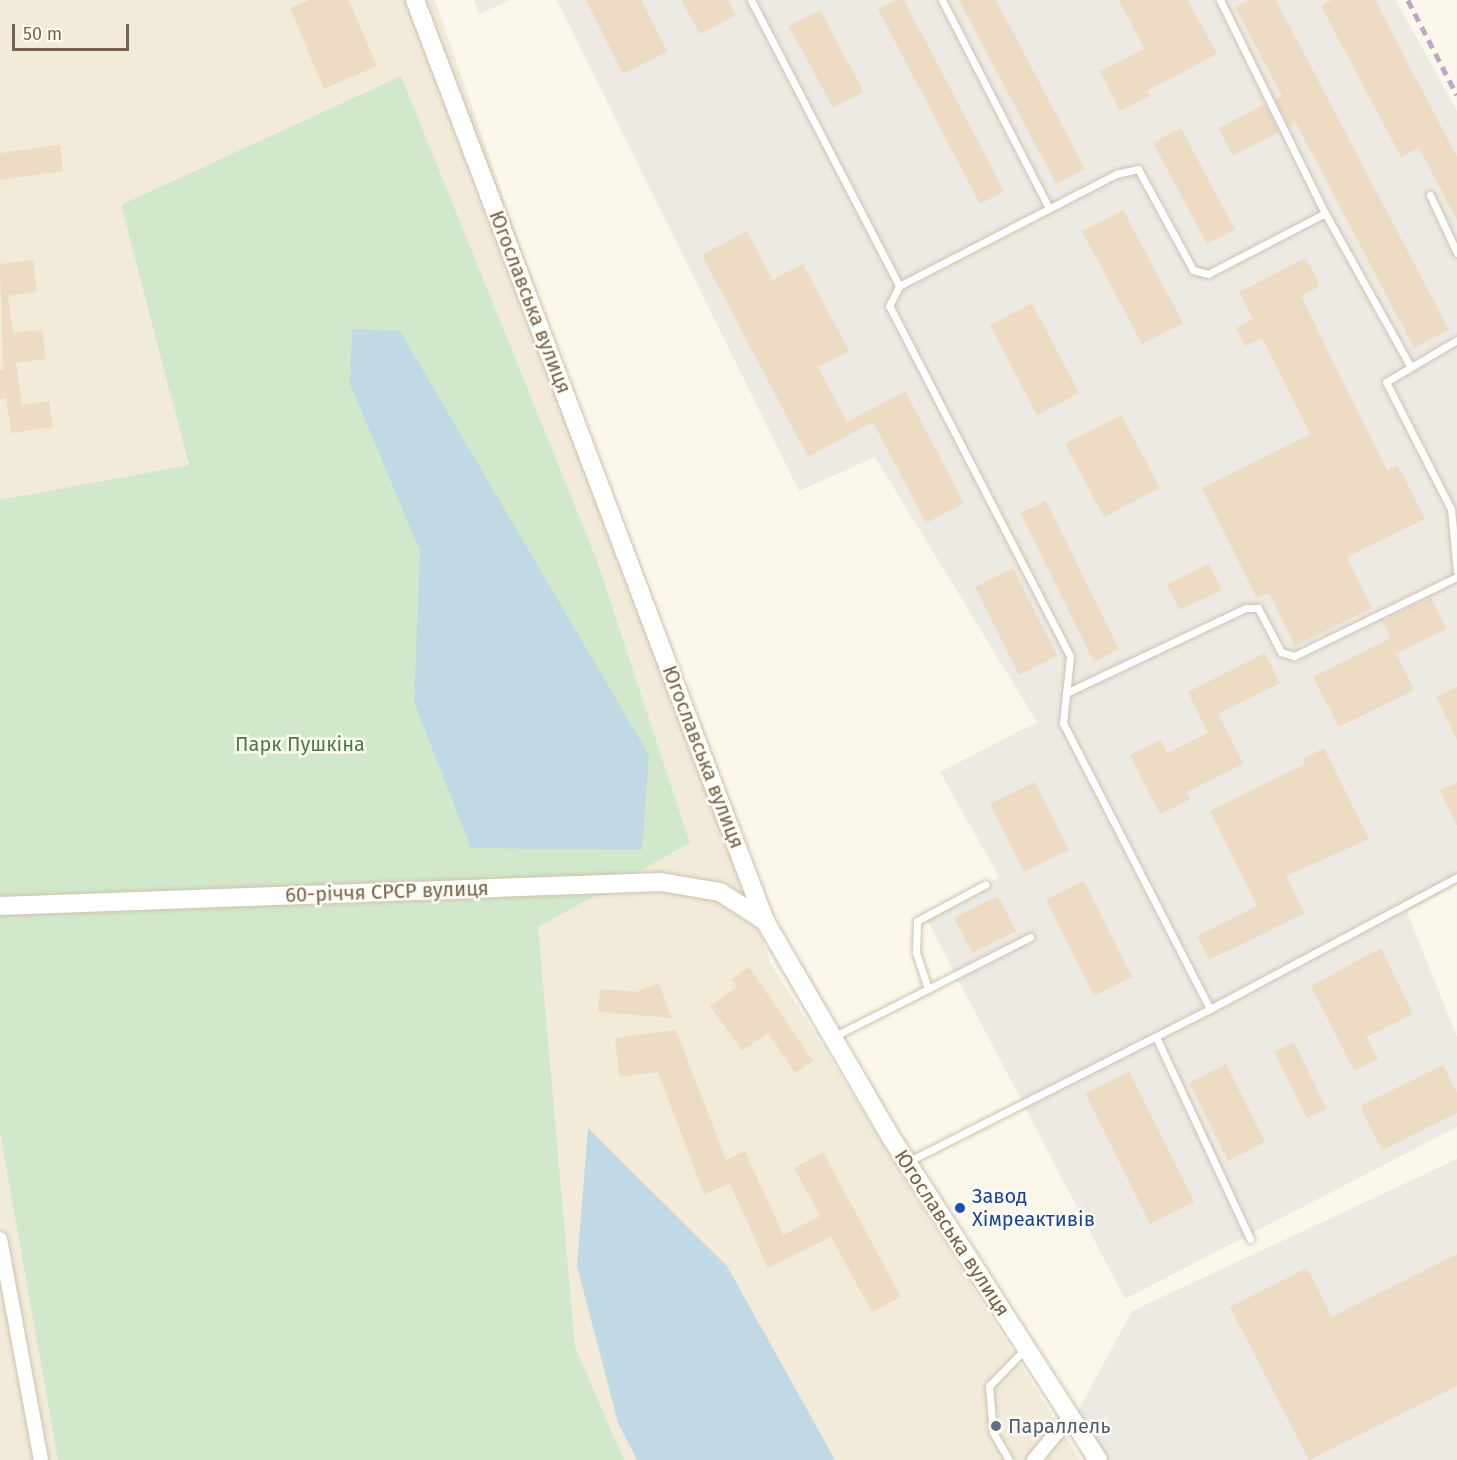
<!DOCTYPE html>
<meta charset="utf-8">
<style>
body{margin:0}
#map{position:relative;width:1457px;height:1460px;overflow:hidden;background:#fbf8eb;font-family:"Fira Sans",sans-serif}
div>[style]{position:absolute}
.residential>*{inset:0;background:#f3ebda}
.industrial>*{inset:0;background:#edeae3}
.green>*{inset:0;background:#d1e9ca}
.water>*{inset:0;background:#c0d9e4}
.building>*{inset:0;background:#eddbc3}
.roads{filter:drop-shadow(0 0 2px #cdc2b1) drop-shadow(0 0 2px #cdc2b1)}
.lane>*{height:7px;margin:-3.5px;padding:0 3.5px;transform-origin:3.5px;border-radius:3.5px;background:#fff}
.street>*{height:14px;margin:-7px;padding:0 7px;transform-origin:7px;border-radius:7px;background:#fff}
.secondary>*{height:18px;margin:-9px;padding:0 9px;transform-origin:9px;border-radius:9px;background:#fff}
.rail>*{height:4.5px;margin-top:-2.25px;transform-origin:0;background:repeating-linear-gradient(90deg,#bda9c6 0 9px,transparent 0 15px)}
.dots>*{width:16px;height:16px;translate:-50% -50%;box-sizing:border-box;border:3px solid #fefbf2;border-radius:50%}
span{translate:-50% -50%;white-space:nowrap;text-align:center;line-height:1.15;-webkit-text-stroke:5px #fefbf2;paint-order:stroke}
.street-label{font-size:20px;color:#75634f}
.park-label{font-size:20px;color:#4e7a48}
.transit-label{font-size:20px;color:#164399}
.left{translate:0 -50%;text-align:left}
.service-label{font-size:20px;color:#4e5e75}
.scale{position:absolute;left:12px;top:24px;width:117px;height:27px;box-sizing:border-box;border:3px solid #75634f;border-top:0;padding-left:8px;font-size:18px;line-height:21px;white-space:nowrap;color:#75634f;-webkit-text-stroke:4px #fefbf2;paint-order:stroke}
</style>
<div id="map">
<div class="residential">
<i style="clip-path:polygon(0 0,435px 0,770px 962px,1080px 1460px,0 1460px)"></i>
</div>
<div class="industrial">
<i style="clip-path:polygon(474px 0,511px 0,479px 14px)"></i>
<i style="clip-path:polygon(557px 0,1396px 0,1457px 111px,1457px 885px,1407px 912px,1457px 1037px,1457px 1127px,1125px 1299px,926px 918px,999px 877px,940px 772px,1037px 722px,875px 457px,799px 491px)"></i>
<i style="clip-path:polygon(1457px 1159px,1457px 1460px,1107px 1460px,1077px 1413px,1132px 1311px)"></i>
</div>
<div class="green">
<i style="clip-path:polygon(401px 76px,596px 558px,690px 843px,538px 927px,575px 1347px,624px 1460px,58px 1460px,0 1132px,0 500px,189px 465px,121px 205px)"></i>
</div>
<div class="water">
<i style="clip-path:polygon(352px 329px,400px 331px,649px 755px,642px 850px,471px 848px,414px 702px,420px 551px,350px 384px)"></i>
<i style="clip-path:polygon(588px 1128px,727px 1266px,835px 1460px,637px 1460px,618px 1423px,577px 1266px)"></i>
</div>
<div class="building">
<i style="clip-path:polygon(309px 0,349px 0,377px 66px,324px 89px,290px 8px)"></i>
<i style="clip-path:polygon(586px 0,641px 0,667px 52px,623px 74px)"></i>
<i style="clip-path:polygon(681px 0,728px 0,736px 15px,700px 34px)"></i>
<i style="clip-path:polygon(896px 0,904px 0,1004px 191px,980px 204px,878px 9px)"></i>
<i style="clip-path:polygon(959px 0,996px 0,1085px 169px,1056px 184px)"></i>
<i style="clip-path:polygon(1119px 0,1188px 0,1217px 54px,1147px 91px,1150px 96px,1120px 111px,1100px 71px,1144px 49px)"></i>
<i style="clip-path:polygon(1249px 0,1276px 0,1449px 330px,1414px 348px,1296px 123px,1289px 127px,1275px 99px,1282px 96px,1235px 7px)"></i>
<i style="clip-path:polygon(1332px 0,1375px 0,1457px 157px,1457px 220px,1419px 148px,1401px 157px,1321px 6px)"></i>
<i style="clip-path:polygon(820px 10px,864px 92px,833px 108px,789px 26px)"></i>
<i style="clip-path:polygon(1265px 104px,1279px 132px,1233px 156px,1219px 128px)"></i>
<i style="clip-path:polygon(1181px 128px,1235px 230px,1207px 244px,1153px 143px)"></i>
<i style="clip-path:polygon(60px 145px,63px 171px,0 180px,0 153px)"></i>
<i style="clip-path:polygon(1123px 210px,1183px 323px,1142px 344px,1082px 231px)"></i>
<i style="clip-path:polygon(747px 231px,772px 280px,803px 264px,849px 351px,818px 367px,847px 422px,905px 391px,964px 503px,926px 523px,873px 422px,808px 457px,702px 255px)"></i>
<i style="clip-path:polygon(1306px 258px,1320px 286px,1301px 296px,1387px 470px,1398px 465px,1425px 519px,1347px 557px,1372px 608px,1295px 646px,1269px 593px,1257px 598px,1202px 488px,1310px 434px,1262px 338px,1245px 346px,1236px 328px,1253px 319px,1239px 292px)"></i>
<i style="clip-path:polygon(33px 260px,37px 292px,8px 296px,13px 333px,42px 330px,46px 359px,16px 363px,22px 405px,49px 401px,53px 427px,11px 433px,6px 398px,0 399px,0 370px,3px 370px,0 264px)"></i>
<i style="clip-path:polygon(1032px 303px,1079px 393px,1037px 415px,990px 325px)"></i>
<i style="clip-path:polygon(1121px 415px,1160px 488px,1104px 517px,1065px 444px)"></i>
<i style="clip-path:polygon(1046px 501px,1119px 649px,1094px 662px,1020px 513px)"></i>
<i style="clip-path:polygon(1209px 564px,1222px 590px,1180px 610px,1167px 584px)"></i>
<i style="clip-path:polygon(1013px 568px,1057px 656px,1019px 675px,975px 587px)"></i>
<i style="clip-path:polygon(1431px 597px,1447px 629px,1396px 654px,1414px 690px,1339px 727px,1313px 677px,1391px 638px,1382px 621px)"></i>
<i style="clip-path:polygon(1265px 653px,1280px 683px,1218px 714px,1243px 764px,1187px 792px,1191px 799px,1160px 814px,1130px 755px,1161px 740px,1167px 753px,1208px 733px,1188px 692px)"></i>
<i style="clip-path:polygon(1457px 687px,1457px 740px,1436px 697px)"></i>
<i style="clip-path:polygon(1324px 748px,1369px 839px,1286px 876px,1305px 913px,1209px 960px,1197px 936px,1257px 906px,1210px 811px,1305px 764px,1303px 759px)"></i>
<i style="clip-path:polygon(1035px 782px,1069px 850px,1024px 872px,990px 804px)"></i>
<i style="clip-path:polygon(1457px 782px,1457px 826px,1440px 791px)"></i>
<i style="clip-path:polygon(1084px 881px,1132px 977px,1094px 996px,1046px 900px)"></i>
<i style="clip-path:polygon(998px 896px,1016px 931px,972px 953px,954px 918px)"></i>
<i style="clip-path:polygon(1381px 948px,1413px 1014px,1367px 1037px,1378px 1059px,1354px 1071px,1311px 986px)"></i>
<i style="clip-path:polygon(749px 967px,813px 1061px,795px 1073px,768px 1033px,742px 1051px,710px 1006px,737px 987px,731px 979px)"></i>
<i style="clip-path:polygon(659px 983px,672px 1018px,598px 1012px,600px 989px,636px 992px)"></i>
<i style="clip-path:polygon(676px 1030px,726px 1160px,745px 1151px,783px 1235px,820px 1216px,794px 1168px,823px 1152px,901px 1297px,872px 1312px,831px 1237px,768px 1268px,730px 1184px,704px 1194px,658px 1072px,619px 1077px,615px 1038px)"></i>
<i style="clip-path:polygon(1294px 1042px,1327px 1109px,1307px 1118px,1274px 1052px)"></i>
<i style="clip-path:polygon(1226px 1064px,1265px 1142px,1228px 1161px,1189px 1083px)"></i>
<i style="clip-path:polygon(1443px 1065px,1457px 1093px,1457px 1113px,1382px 1150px,1360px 1106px)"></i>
<i style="clip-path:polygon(1129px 1072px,1194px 1202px,1150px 1224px,1085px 1093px)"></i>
<i style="clip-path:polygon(1457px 1254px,1457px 1386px,1309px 1460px,1230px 1307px,1307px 1268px,1332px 1317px)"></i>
</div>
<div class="roads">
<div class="lane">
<i style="left:751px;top:0;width:322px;rotate:62.6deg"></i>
<i style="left:942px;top:0;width:234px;rotate:62.8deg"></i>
<i style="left:1220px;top:0;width:237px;rotate:63.8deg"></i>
<i style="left:1325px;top:213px;width:175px;rotate:60.9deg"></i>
<i style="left:1430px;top:195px;width:64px;rotate:65deg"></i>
<i style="left:1457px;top:340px;width:82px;rotate:149.4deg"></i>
<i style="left:1386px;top:382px;width:143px;rotate:62.9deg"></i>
<i style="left:1451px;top:509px;width:62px;rotate:84.5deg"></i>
<i style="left:1066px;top:693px;width:199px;rotate:-25.3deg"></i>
<i style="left:1246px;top:608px;width:12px"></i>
<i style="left:1258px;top:608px;width:50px;rotate:62.4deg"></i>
<i style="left:1281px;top:652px;width:14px;rotate:17deg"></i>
<i style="left:1294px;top:656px;width:181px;rotate:-25.9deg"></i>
<i style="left:928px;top:989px;width:39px;rotate:-108deg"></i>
<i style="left:916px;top:952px;width:31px;rotate:-88deg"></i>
<i style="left:917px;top:921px;width:78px;rotate:-28.2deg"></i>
<i style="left:1210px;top:1009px;width:322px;rotate:-117.2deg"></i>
<i style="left:1063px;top:723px;width:67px;rotate:-84deg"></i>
<i style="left:1070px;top:656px;width:394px;rotate:-117.3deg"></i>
<i style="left:889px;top:306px;width:22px;rotate:-63deg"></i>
<i style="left:899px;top:286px;width:244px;rotate:-27.3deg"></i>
<i style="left:1116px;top:174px;width:23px;rotate:-13deg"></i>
<i style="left:1138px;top:169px;width:115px;rotate:61.4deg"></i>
<i style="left:1193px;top:270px;width:16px;rotate:15deg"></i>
<i style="left:1208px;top:274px;width:132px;rotate:-27.5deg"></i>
<i style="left:833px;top:1037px;width:221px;rotate:-26.9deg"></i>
<i style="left:1156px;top:1037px;width:223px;rotate:65deg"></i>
<i style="left:907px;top:1162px;width:339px;rotate:-26.8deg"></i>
<i style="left:1210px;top:1009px;width:280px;rotate:-28.1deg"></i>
<i style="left:1009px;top:1460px;width:32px;rotate:-120deg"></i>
<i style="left:993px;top:1432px;width:46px;rotate:-95deg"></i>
<i style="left:989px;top:1386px;width:50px;rotate:-45.8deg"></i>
</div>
<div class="street">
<i style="left:0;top:1239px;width:225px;rotate:79.5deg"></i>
<i style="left:1034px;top:1460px;width:56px;rotate:-50.1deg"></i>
</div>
<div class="secondary">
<i style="left:415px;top:0;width:985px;rotate:69.19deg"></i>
<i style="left:765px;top:921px;width:252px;rotate:59.8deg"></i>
<i style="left:892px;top:1139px;width:381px;rotate:57.3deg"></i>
<i style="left:0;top:906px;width:661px;rotate:-2.08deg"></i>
<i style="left:661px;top:882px;width:60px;rotate:9.6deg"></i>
<i style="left:720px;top:892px;width:54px;rotate:32.8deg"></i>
</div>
</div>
<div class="rail">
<i style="left:1408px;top:0;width:107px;rotate:62.7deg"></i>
</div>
<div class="dots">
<i style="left:960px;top:1208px;background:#1a4fb4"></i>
<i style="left:996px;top:1426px;background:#5c6f8a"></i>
</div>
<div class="street-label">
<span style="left:530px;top:302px;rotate:69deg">Югославська вулиця</span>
<span style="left:703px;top:757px;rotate:69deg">Югославська вулиця</span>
<span style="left:387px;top:892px;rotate:-2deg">60-річчя СРСР вулиця</span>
<span style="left:952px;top:1233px;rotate:57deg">Югославська вулиця</span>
</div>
<div class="park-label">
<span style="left:300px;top:744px">Парк Пушкіна</span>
</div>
<div class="transit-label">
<span class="left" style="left:972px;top:1208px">Завод<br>Хімреактивів</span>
</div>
<div class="service-label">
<span class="left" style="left:1008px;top:1426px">Параллель</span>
</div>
<div class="scale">50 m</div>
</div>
